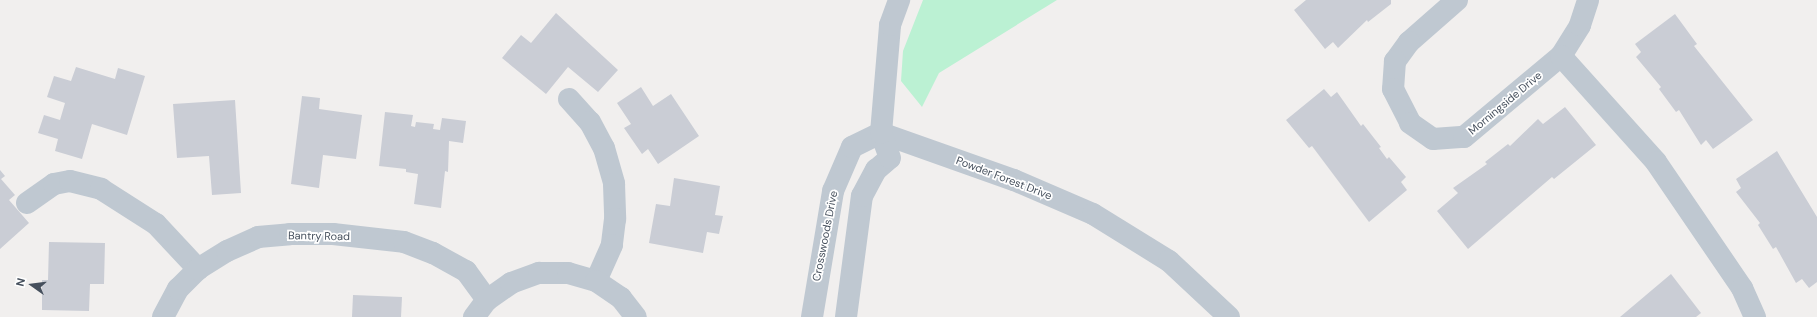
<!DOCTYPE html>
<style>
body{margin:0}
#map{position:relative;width:1817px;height:317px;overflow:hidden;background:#f1efee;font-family:"DM Sans",sans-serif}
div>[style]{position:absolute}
.green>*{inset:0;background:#bbf1d3}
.building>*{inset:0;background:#cacdd5}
.minor>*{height:22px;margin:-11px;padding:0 11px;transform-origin:11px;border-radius:11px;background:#bfc8d1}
span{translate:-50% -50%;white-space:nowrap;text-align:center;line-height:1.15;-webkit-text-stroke:3.5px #fff;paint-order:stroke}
.street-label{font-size:11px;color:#46505d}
.north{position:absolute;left:12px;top:265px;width:40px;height:40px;-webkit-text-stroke:3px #fff;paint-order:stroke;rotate:284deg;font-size:11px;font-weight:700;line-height:16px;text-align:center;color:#46505d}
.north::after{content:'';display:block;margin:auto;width:14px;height:18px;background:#46505d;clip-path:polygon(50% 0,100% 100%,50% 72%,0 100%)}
</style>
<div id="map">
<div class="green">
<i style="clip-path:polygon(923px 0,1057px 0,939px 73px,922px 107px,901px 81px,903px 51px)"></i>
</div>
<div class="building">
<i style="clip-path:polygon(1306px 0,1391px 0,1391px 4px,1368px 22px,1367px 20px,1338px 48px,1333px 42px,1325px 49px,1294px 10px)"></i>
<i style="clip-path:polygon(556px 13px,618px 70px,598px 92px,568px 67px,546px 94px,502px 58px,521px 35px,531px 43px)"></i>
<i style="clip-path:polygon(1675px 14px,1697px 44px,1694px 46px,1753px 120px,1713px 149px,1706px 140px,1701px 145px,1679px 110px,1676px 112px,1659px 89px,1661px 87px,1636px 57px,1641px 52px,1635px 44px)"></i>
<i style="clip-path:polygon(76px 67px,115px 79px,118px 68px,145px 76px,127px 135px,92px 124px,82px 159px,55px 151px,58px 139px,38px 133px,44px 115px,60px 120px,65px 103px,47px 97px,54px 76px,71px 81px)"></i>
<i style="clip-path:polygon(641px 87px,653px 106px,671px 94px,699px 136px,658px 164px,648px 149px,642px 154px,624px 128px,631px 124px,617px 103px)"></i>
<i style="clip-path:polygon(1324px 89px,1331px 97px,1337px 92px,1361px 126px,1363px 124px,1381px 147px,1379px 148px,1387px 159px,1389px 157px,1406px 177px,1401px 182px,1407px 190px,1369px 222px,1312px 146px,1309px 148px,1286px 120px)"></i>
<i style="clip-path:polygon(302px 96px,320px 98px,319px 109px,362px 115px,356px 159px,323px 155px,319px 188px,291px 184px)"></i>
<i style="clip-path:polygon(235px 100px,241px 193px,212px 195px,209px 156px,177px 158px,173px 104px)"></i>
<i style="clip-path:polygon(1565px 107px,1596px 145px,1554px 179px,1552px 177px,1468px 249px,1437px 211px,1458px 193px,1453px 188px,1487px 164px,1485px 162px,1508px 144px,1510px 146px,1538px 119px,1543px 124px)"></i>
<i style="clip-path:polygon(385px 112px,413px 115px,411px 126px,415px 127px,416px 122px,434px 124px,433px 129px,440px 130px,442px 118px,466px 121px,463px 143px,449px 141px,448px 172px,445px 171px,441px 208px,414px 204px,418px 174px,406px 172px,406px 169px,379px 166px)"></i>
<i style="clip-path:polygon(1777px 151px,1817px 217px,1817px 282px,1809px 288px,1802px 279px,1796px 283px,1776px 247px,1773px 249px,1758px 225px,1760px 223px,1736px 192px,1741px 188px,1736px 179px)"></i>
<i style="clip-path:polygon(0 170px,5px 176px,1px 179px,15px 195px,9px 200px,29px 223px,0 249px)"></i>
<i style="clip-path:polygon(674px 178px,720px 186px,715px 215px,723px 216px,719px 234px,707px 232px,703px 253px,649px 243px,656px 204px,670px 206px)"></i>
<i style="clip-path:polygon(49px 242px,105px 243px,104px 284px,90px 284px,89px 311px,42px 310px,42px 280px,48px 280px)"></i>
<i style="clip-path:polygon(1671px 274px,1701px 313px,1696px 317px,1620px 317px)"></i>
<i style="clip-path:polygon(353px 295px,402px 297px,401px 317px,352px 317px)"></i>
</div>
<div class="minor">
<i style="left:1457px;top:0;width:64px;rotate:138.8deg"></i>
<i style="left:1409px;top:42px;width:24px;rotate:126deg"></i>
<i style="left:1395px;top:61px;width:28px;rotate:94deg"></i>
<i style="left:1393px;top:89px;width:38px;rotate:63deg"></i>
<i style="left:1410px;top:123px;width:28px;rotate:35deg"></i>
<i style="left:1433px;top:139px;width:31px;rotate:-4deg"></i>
<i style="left:1464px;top:137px;width:126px;rotate:-39.9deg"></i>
<i style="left:1561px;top:56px;width:36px;rotate:-58deg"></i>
<i style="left:1580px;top:25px;width:26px;rotate:-72deg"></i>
<i style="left:1561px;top:56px;width:142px;rotate:48.1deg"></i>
<i style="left:1656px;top:162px;width:153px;rotate:55.7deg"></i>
<i style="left:1742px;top:288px;width:32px;rotate:66deg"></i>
<i style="left:569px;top:99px;width:31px;rotate:48deg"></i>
<i style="left:590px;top:122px;width:30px;rotate:62deg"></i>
<i style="left:604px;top:148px;width:37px;rotate:74deg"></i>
<i style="left:614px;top:184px;width:35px;rotate:88deg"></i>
<i style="left:615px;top:219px;width:26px;rotate:97deg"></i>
<i style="left:612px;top:245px;width:39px;rotate:114deg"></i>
<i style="left:881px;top:133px;width:141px;rotate:19.5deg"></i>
<i style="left:1014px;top:180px;width:86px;rotate:23.3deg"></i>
<i style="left:1093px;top:214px;width:89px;rotate:31.7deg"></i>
<i style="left:1169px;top:261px;width:82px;rotate:43deg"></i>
<i style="left:27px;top:203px;width:33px;rotate:-35deg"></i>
<i style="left:54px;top:184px;width:16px;rotate:-11deg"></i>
<i style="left:70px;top:181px;width:32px;rotate:14deg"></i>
<i style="left:101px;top:189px;width:65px;rotate:32.5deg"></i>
<i style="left:156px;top:224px;width:62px;rotate:47deg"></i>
<i style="left:163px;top:317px;width:32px;rotate:-62deg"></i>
<i style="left:178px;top:289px;width:28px;rotate:-45deg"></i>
<i style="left:198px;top:269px;width:34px;rotate:-32deg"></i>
<i style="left:227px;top:251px;width:34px;rotate:-24deg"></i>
<i style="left:258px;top:237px;width:32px;rotate:-5deg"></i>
<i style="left:290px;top:234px;width:43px"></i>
<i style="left:333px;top:234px;width:71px;rotate:6.4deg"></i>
<i style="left:404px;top:242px;width:31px;rotate:21deg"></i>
<i style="left:433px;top:253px;width:38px;rotate:29deg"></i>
<i style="left:466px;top:271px;width:36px;rotate:54deg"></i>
<i style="left:474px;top:317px;width:21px;rotate:-53deg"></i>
<i style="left:487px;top:300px;width:29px;rotate:-35deg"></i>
<i style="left:511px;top:283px;width:30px;rotate:-20deg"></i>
<i style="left:539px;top:273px;width:29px"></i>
<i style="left:568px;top:273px;width:29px;rotate:16deg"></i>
<i style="left:596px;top:281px;width:30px;rotate:34deg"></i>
<i style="left:621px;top:298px;width:24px;rotate:52deg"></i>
<i style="left:812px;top:317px;width:128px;rotate:-80.5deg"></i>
<i style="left:833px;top:191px;width:48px;rotate:-66.6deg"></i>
<i style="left:852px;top:147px;width:32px;rotate:-26deg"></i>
<i style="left:846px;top:317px;width:122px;rotate:-82.5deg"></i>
<i style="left:862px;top:196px;width:30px;rotate:-62deg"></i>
<i style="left:876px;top:170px;width:18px;rotate:-41deg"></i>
<i style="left:890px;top:158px;width:27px;rotate:-110deg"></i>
<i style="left:881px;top:133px;width:108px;rotate:-85.2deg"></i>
<i style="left:890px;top:25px;width:27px;rotate:-70deg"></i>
</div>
<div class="street-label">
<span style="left:1505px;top:103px;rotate:-40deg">Morningside Drive</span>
<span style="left:1004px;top:178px;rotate:21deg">Powder Forest Drive</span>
<span style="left:319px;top:236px;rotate:1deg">Bantry Road</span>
<span style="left:825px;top:236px;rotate:-79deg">Crosswoods Drive</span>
</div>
<div class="north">N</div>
</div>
